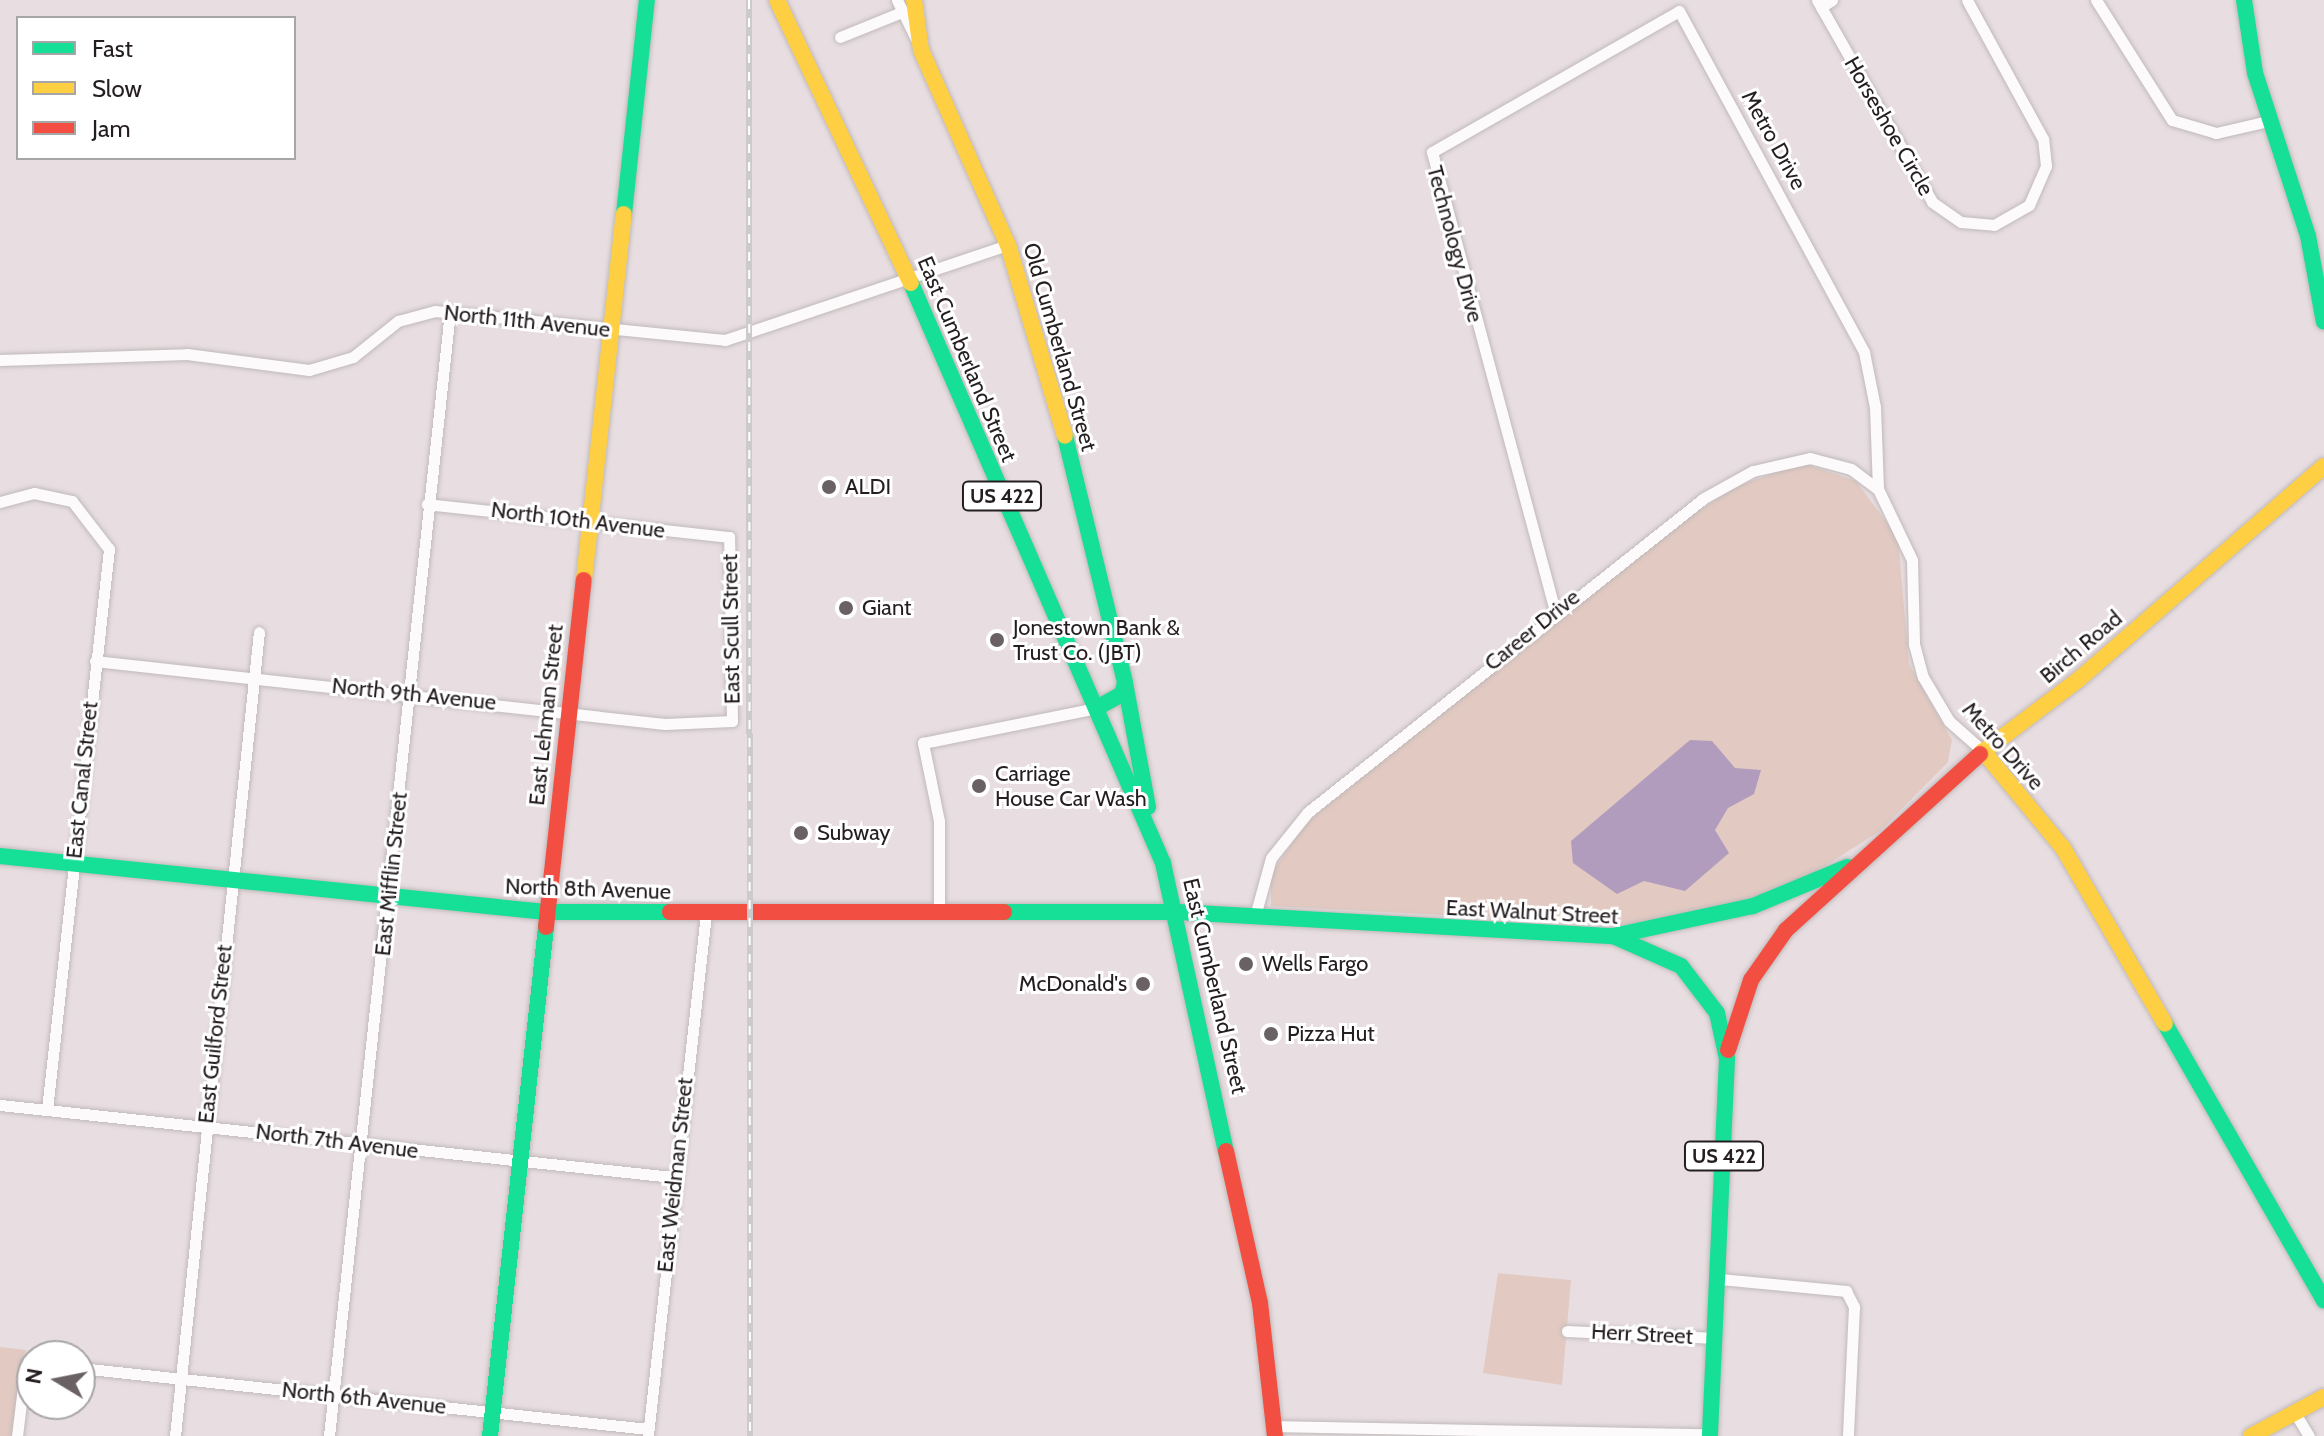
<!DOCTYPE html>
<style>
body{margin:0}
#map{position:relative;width:2324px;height:1436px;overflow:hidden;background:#e8dee1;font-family:Cabin,sans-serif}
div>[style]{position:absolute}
.green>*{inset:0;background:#e2cac2}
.water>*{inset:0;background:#b19cbe}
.roads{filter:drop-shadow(0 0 2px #c0b9ba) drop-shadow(0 0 2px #c0b9ba)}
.street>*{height:11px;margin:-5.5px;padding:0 5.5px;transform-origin:5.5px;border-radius:5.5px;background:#fcfafa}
.fast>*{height:16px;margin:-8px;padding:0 8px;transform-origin:8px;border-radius:8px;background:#16e098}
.slow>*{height:16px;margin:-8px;padding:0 8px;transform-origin:8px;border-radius:8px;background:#ffcf43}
.jam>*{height:16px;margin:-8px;padding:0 8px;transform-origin:8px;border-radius:8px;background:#f24e42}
.rail>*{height:6px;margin-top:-3px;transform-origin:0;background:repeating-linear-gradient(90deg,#fff 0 9px,#cccaca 0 18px);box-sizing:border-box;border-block:2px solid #cccaca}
.dots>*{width:22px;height:22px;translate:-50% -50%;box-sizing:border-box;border:4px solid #fff;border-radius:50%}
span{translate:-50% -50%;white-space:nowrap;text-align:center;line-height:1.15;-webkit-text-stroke:6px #fff;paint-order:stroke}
.shield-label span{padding:2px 6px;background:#fff;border:2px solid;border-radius:6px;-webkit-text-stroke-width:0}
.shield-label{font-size:20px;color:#251e20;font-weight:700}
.street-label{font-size:22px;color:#251e20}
.poi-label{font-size:22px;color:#251e20}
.left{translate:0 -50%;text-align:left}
.right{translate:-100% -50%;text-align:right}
.legend{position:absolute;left:16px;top:16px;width:280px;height:144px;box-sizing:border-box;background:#fff;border:2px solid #a8a5a6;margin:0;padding:10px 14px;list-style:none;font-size:24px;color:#251e20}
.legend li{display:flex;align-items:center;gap:16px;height:40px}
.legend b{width:40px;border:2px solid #a8a5a6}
.north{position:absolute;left:16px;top:1340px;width:80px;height:80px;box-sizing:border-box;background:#fff;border:2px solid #a8a5a6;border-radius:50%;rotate:280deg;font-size:22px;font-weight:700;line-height:32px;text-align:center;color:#251e20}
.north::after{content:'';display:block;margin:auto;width:28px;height:36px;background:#696164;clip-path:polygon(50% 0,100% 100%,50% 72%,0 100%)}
</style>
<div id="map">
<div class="green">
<i style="clip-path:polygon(1802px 463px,1856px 481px,1898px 538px,1909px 664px,1952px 740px,1948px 762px,1880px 831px,1817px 871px,1753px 898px,1632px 925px,1271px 906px,1271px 873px,1307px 822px,1670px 530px,1735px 487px)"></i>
<i style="clip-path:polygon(1498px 1273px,1571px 1280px,1562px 1385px,1483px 1373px)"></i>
<i style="clip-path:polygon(0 1347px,26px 1350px,16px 1436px,0 1436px)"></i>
</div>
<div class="water">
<i style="clip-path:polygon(1690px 740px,1712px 741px,1735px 768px,1761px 770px,1754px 794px,1728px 808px,1715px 830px,1729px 853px,1685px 891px,1644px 881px,1617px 894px,1573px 863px,1571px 841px)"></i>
</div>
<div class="roads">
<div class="street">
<i style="left:897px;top:0;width:43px;rotate:64deg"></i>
<i style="left:1817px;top:0;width:232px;rotate:60.3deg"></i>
<i style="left:1932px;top:202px;width:35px;rotate:35deg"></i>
<i style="left:1961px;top:222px;width:33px;rotate:5deg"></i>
<i style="left:1994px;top:225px;width:40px;rotate:-29.7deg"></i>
<i style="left:2029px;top:205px;width:43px;rotate:-66.4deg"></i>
<i style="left:2046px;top:166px;width:27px;rotate:-96deg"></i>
<i style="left:2043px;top:139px;width:158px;rotate:-118.7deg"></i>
<i style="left:2096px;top:0;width:142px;rotate:57.7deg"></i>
<i style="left:2172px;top:120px;width:46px;rotate:16.5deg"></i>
<i style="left:2216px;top:133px;width:53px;rotate:-13deg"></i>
<i style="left:1821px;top:7px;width:13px;rotate:-32deg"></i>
<i style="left:840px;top:37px;width:67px;rotate:-22deg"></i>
<i style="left:0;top:360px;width:187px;rotate:-1.8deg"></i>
<i style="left:187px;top:354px;width:123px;rotate:7.5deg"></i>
<i style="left:309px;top:370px;width:46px;rotate:-16.5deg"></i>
<i style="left:353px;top:357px;width:58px;rotate:-38.7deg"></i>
<i style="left:398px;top:321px;width:38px;rotate:-15deg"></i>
<i style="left:435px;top:311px;width:291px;rotate:5.7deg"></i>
<i style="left:725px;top:340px;width:299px;rotate:-18.6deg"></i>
<i style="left:0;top:502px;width:35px;rotate:-15deg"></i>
<i style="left:34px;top:493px;width:39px;rotate:12deg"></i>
<i style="left:72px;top:501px;width:61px;rotate:52.4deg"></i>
<i style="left:109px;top:549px;width:564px;rotate:96.31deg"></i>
<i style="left:1555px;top:611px;width:475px;rotate:-105deg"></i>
<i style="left:1432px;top:152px;width:284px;rotate:-29.7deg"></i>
<i style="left:1679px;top:11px;width:388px;rotate:61.5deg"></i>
<i style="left:1864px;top:352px;width:56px;rotate:78.7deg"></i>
<i style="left:1875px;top:407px;width:82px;rotate:87.9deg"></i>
<i style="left:1878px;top:489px;width:79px;rotate:64.4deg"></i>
<i style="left:1912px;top:560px;width:84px;rotate:88.6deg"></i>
<i style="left:1914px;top:644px;width:34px;rotate:75deg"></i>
<i style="left:1923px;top:677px;width:51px;rotate:59.4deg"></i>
<i style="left:1949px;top:721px;width:45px;rotate:41.4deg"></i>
<i style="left:95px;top:661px;width:573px;rotate:6.31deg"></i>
<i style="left:665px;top:724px;width:67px;rotate:-2.6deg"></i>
<i style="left:732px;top:721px;width:184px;rotate:-90.9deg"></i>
<i style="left:729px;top:537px;width:304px;rotate:-173.8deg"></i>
<i style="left:939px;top:911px;width:90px;rotate:-90deg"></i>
<i style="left:939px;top:821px;width:80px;rotate:-101.6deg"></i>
<i style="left:923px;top:743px;width:177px;rotate:-11.4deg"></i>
<i style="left:1255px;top:916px;width:60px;rotate:-74.6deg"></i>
<i style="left:1271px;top:858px;width:59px;rotate:-51.2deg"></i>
<i style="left:1308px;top:812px;width:505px;rotate:-38.41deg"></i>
<i style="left:1704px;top:498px;width:56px;rotate:-28.9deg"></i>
<i style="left:1753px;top:471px;width:58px;rotate:-12.8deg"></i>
<i style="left:1810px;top:458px;width:42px;rotate:15deg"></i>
<i style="left:1851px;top:469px;width:34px;rotate:37deg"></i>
<i style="left:0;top:1105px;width:677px;rotate:6.11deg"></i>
<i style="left:1720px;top:1279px;width:127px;rotate:5.4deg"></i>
<i style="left:1846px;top:1291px;width:18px;rotate:63deg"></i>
<i style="left:1854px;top:1307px;width:129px;rotate:92.7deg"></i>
<i style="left:1567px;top:1331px;width:149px;rotate:2.7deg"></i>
<i style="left:80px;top:1368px;width:571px;rotate:6.13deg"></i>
<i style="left:2295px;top:1413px;width:27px;rotate:59deg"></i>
<i style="left:1275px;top:1426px;width:435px;rotate:1.1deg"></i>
<i style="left:648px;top:1435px;width:524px;rotate:-83.65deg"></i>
<i style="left:17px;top:1436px;width:74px;rotate:-83deg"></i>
<i style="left:26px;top:1363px;width:6px"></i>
<i style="left:175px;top:1436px;width:808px;rotate:-84.04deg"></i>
<i style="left:329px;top:1436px;width:1131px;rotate:-83.86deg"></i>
</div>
<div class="fast">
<i style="left:2244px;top:0;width:74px;rotate:81.4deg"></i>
<i style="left:2255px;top:73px;width:171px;rotate:72deg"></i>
<i style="left:2308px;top:236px;width:87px;rotate:79.5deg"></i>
<i style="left:624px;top:214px;width:215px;rotate:-83.9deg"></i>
<i style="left:911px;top:283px;width:632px;rotate:66.52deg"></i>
<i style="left:1163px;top:863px;width:295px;rotate:77.7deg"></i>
<i style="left:1065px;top:436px;width:254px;rotate:76.3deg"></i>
<i style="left:1125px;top:683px;width:11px;rotate:105deg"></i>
<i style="left:1122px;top:694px;width:29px;rotate:151deg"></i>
<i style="left:1125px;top:683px;width:126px;rotate:79.5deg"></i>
<i style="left:0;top:856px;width:549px;rotate:5.86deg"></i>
<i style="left:546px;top:912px;width:124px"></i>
<i style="left:1004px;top:912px;width:174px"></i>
<i style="left:1178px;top:912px;width:436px;rotate:3.2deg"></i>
<i style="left:1613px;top:936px;width:74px;rotate:23.8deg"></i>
<i style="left:1681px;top:966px;width:59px;rotate:52.5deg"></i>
<i style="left:1717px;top:1013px;width:47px;rotate:77.7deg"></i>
<i style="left:1727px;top:1059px;width:377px;rotate:92.6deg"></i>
<i style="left:1613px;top:936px;width:143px;rotate:-12.1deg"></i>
<i style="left:1753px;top:906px;width:102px;rotate:-22.5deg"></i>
<i style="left:2165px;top:1024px;width:319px;rotate:60.1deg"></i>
<i style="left:490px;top:1436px;width:512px;rotate:-83.72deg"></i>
</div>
<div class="slow">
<i style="left:777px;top:0;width:313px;rotate:64.7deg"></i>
<i style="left:914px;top:0;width:50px;rotate:82deg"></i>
<i style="left:921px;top:50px;width:214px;rotate:66deg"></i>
<i style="left:1008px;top:245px;width:199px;rotate:73.4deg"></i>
<i style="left:584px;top:580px;width:368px;rotate:-83.8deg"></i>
<i style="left:1983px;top:751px;width:126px;rotate:50.5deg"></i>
<i style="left:2063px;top:848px;width:203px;rotate:59.9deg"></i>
<i style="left:1980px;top:754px;width:123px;rotate:-37.1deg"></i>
<i style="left:2078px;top:680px;width:326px;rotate:-41deg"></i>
<i style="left:2251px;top:1436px;width:83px;rotate:-28.1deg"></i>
</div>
<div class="jam">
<i style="left:670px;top:912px;width:334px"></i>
<i style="left:546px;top:927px;width:349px;rotate:-83.8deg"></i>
<i style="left:1728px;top:1050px;width:74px;rotate:-71.8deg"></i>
<i style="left:1751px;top:980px;width:61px;rotate:-55deg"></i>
<i style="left:1786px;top:930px;width:262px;rotate:-42.2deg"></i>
<i style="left:1226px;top:1151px;width:156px;rotate:77.4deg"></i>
<i style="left:1260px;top:1303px;width:134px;rotate:83.6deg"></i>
</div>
</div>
<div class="rail">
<i style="left:749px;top:0;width:1436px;rotate:89.96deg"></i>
</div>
<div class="dots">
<i style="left:829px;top:487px;background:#696164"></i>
<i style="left:846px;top:608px;background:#696164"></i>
<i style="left:997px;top:640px;background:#696164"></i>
<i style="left:979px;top:786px;background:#696164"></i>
<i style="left:801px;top:833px;background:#696164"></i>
<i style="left:1246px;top:964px;background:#696164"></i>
<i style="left:1143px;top:984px;background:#696164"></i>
<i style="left:1271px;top:1034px;background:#696164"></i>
</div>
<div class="shield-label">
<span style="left:1002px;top:496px">US 422</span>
<span style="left:1724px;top:1156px">US 422</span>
</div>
<div class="street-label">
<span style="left:1889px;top:126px;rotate:60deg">Horseshoe Circle</span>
<span style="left:1774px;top:140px;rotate:61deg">Metro Drive</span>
<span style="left:1455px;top:244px;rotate:75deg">Technology Drive</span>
<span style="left:527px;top:321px;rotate:6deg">North 11th Avenue</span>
<span style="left:1060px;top:347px;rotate:74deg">Old Cumberland Street</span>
<span style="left:967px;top:359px;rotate:67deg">East Cumberland Street</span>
<span style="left:578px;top:520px;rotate:7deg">North 10th Avenue</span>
<span style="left:731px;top:629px;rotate:-91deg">East Scull Street</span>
<span style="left:1532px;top:630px;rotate:-39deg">Career Drive</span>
<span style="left:2081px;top:647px;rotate:-40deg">Birch Road</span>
<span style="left:414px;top:694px;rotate:6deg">North 9th Avenue</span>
<span style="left:546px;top:715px;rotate:-84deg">East Lehman Street</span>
<span style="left:2003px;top:746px;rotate:48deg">Metro Drive</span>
<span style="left:82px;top:780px;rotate:-84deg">East Canal Street</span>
<span style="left:391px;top:874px;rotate:-84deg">East Mifflin Street</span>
<span style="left:588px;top:889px;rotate:2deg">North 8th Avenue</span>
<span style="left:1532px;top:912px;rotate:3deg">East Walnut Street</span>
<span style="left:1215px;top:986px;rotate:77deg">East Cumberland Street</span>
<span style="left:215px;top:1034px;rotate:-84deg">East Guilford Street</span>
<span style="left:337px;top:1141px;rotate:7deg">North 7th Avenue</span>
<span style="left:675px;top:1175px;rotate:-84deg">East Weidman Street</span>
<span style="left:1642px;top:1334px;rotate:3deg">Herr Street</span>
<span style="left:364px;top:1398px;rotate:6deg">North 6th Avenue</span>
</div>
<div class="poi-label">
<span class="left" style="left:845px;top:487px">ALDI</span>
<span class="left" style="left:862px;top:608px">Giant</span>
<span class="left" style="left:1013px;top:640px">Jonestown Bank &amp;<br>Trust Co. (JBT)</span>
<span class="left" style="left:995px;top:786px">Carriage<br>House Car Wash</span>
<span class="left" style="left:817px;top:833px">Subway</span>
<span class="left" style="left:1262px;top:964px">Wells Fargo</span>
<span class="right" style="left:1127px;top:984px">McDonald's</span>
<span class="left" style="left:1287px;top:1034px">Pizza Hut</span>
</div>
<ul class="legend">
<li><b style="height:10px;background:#16e098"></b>Fast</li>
<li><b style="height:10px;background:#ffcf43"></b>Slow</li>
<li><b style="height:10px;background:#f24e42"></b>Jam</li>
</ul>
<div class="north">N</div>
</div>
